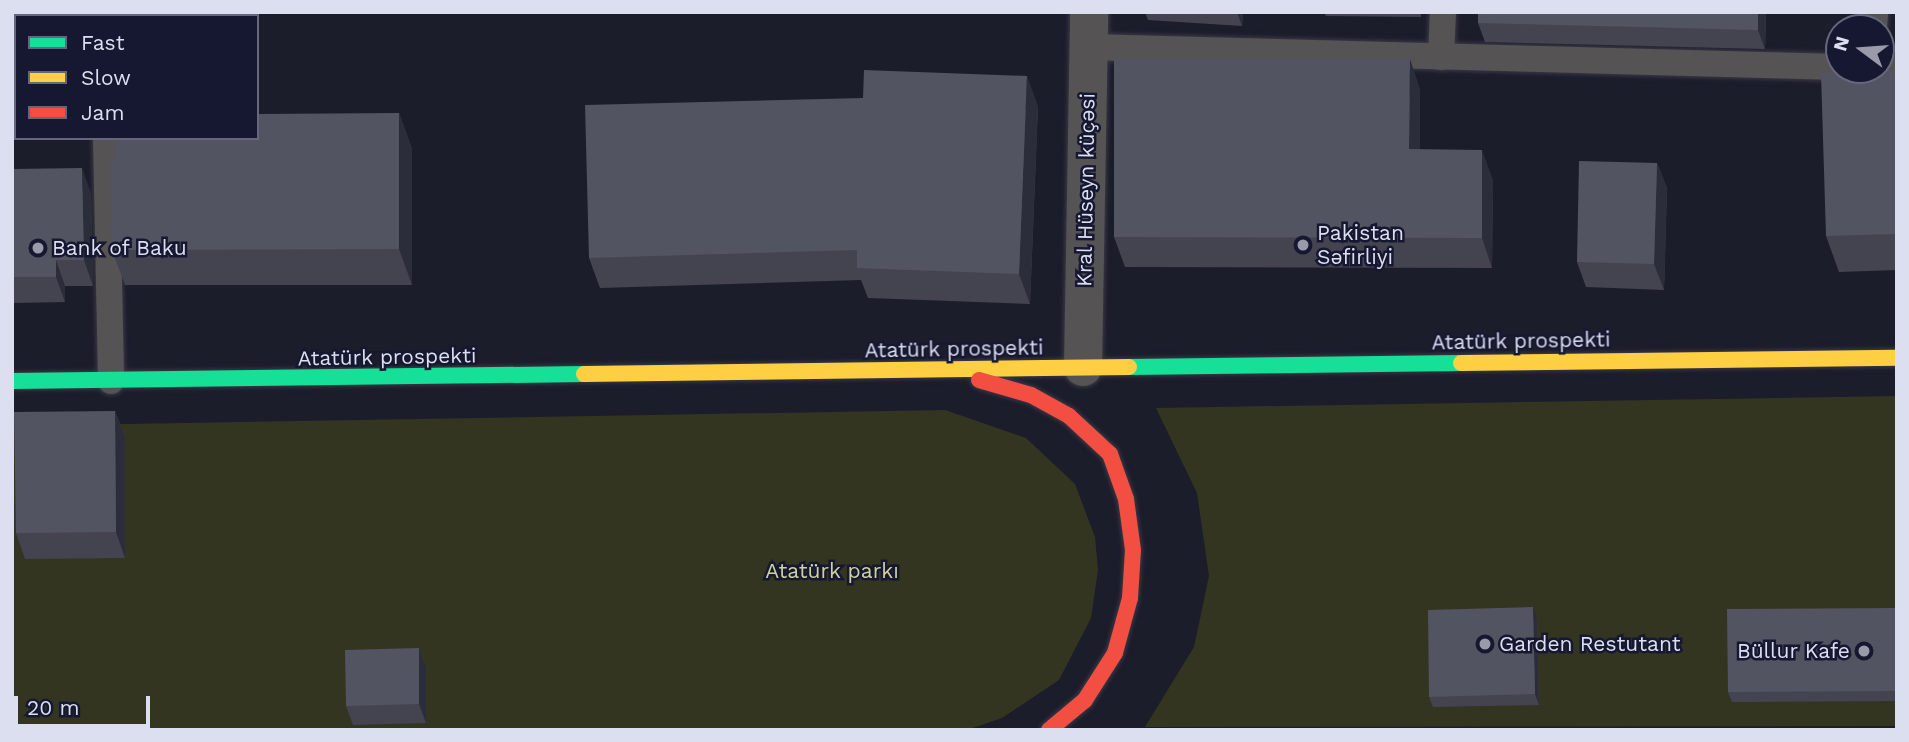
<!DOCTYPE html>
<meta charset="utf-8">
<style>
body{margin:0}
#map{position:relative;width:1909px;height:742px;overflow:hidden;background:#1c1d2b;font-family:"Work Sans",sans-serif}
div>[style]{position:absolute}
.green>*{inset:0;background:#333521}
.roads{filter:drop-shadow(0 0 2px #393945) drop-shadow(0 0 2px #393945)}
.lane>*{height:26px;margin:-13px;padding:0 13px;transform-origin:13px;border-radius:13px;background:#565355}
.street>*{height:38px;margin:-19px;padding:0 19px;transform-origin:19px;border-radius:19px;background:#565355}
.fast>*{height:16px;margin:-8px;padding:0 8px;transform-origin:8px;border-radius:8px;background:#16e098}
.slow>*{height:16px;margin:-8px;padding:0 8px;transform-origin:8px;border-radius:8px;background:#ffcf43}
.jam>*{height:16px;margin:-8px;padding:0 8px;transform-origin:8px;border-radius:8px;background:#f24e42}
.wall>*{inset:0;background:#434450}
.shaded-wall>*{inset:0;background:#2c2d3a}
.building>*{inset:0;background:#535461}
.dots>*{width:19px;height:19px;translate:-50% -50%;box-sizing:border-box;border:4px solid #161831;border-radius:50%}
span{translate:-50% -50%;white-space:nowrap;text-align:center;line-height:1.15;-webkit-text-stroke:5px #161831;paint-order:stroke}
.street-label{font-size:21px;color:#dcdff0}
.poi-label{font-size:21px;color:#dcdff0}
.left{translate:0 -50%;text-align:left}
.right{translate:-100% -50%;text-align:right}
.park-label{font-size:21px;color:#ced39a}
.frame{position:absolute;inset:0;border:14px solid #dcdff0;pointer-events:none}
.legend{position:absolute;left:14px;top:14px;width:245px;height:126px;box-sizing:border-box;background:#161831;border:2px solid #65687d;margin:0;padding:9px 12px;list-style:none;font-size:21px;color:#dcdff0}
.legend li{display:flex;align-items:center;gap:14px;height:35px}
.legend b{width:35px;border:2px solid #65687d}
.north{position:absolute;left:1825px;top:14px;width:70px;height:70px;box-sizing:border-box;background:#161831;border:2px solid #65687d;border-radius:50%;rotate:286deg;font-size:19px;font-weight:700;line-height:28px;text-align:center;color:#dcdff0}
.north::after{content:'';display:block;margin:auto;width:24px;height:32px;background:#999bab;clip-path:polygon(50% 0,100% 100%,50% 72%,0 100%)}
.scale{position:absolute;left:14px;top:696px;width:136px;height:32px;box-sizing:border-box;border:4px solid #dcdff0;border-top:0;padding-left:9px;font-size:21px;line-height:24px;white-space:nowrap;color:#dcdff0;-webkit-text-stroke:5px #161831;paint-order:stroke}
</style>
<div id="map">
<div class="green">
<i style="clip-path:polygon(1897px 396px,1897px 726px,1145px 727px,1194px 647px,1209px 576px,1197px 493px,1156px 408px)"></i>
<i style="clip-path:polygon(945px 410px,1026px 438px,1075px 484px,1095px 537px,1098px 570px,1091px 618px,1059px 680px,1002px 718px,967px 730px,12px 730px,12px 426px)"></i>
</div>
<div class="roads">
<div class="lane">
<i style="left:1874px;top:28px;width:16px;rotate:-86deg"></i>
<i style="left:1089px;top:47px;width:750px;rotate:1.53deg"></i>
<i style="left:12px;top:49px;width:4px"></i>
<i style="left:1441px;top:57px;width:45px;rotate:-87.5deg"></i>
<i style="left:1881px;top:68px;width:16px"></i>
<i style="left:106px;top:138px;width:243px;rotate:88.8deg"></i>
</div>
<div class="street">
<i style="left:1083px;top:367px;width:355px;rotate:-89deg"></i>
</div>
<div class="fast">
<i style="left:1129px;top:367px;width:332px;rotate:-0.7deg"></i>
<i style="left:12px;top:381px;width:572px;rotate:-0.7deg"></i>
</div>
<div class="slow">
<i style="left:1461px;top:363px;width:436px;rotate:-0.7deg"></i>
<i style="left:584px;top:374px;width:545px;rotate:-0.74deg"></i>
</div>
<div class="jam">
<i style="left:979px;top:380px;width:54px;rotate:16.1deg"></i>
<i style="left:1031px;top:395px;width:43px;rotate:28.9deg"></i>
<i style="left:1069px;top:416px;width:56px;rotate:42.8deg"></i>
<i style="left:1110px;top:454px;width:48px;rotate:70.4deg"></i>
<i style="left:1126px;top:499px;width:51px;rotate:82.2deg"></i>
<i style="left:1133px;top:550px;width:48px;rotate:93.6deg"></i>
<i style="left:1130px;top:598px;width:57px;rotate:105.3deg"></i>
<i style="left:1115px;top:653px;width:56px;rotate:122.6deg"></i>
<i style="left:1085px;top:700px;width:47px;rotate:140.2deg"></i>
</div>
</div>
<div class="wall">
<i style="clip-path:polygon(1145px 12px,1243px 12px,1242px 26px,1148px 20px)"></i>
<i style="clip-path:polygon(1324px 12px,1421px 12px,1421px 17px,1326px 16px)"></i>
<i style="clip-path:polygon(1478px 12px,1766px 12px,1765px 49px,1485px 42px,1478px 23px)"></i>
<i style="clip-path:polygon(1897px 70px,1897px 270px,1839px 272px,1826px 236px)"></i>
<i style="clip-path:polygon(1420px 89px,1420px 149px,1493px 180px,1492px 268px,1125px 267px,1114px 237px)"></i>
<i style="clip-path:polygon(1038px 106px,1030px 304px,868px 298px,861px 280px,600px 288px,589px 258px)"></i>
<i style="clip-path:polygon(399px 113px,412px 149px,412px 285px,125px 285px,112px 250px)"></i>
<i style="clip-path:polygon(1657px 163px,1667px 188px,1664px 290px,1586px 287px,1577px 262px)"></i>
<i style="clip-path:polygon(12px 169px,91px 193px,93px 286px,65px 286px,65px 302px,12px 303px)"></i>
<i style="clip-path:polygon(115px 411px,125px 436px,125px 558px,25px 559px,16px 533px)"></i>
<i style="clip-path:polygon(1897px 608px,1897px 701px,1732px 702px,1728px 692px)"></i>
<i style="clip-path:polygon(1537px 618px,1539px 705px,1433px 707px,1429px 697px)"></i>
<i style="clip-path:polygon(419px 648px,426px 667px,426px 723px,353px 725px,346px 706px)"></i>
</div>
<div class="shaded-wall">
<i style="clip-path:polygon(1237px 12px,1243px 12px,1242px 26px)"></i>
<i style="clip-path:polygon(1758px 12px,1766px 12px,1765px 49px,1758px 30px)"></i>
<i style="clip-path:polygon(1410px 59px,1420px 89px,1420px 178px,1409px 149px)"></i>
<i style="clip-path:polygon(1027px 76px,1038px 106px,1030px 304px,1019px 274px)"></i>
<i style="clip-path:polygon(399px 113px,412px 149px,412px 285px,399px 249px)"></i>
<i style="clip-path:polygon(1482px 150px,1493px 180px,1492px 268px,1482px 238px)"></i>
<i style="clip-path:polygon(1657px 163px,1667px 188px,1664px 290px,1654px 264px)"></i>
<i style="clip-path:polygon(82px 168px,91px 193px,93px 286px,84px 260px)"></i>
<i style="clip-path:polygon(56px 260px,65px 286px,65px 302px,56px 277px)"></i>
<i style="clip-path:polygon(115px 411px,125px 436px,125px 558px,116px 532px)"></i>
<i style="clip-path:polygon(1533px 607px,1537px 618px,1539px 705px,1535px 694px)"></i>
<i style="clip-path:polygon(419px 648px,426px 667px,426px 723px,419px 704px)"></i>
</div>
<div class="building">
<i style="clip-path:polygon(1478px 12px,1758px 12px,1758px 30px,1478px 23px)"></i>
<i style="clip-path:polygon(1114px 59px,1410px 59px,1409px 149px,1482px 150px,1482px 238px,1114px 237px)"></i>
<i style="clip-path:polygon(864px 70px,1027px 76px,1019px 274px,857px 268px,857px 250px,589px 258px,585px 105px,863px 98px)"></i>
<i style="clip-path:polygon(1897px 70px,1897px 234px,1826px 236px,1821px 73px)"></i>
<i style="clip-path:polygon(399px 113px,399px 249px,112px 250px,110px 157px,116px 157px,116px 138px,257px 138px,257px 114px)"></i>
<i style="clip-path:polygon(1579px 161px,1657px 163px,1654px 264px,1577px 262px)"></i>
<i style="clip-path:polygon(82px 168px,84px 260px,56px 260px,56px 277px,12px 277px,12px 169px)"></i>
<i style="clip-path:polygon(115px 411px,116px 532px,16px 533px,14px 412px)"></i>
<i style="clip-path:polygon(1533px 607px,1535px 694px,1429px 697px,1428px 610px)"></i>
<i style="clip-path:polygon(1897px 608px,1897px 691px,1728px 692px,1727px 609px)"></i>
<i style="clip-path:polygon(419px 648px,419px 704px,346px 706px,345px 650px)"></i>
</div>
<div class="dots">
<i style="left:1303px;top:245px;background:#999bab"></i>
<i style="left:38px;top:248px;background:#999bab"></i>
<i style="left:1485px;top:644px;background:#999bab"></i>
<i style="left:1864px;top:651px;background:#999bab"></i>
</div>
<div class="street-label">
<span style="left:1086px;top:190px;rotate:-89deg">Kral Hüseyn küçəsi</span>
<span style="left:1521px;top:341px;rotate:-1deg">Atatürk prospekti</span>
<span style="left:954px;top:349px;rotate:-1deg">Atatürk prospekti</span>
<span style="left:387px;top:357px;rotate:-1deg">Atatürk prospekti</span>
</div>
<div class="poi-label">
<span class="left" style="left:1317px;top:245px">Pakistan<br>Səfirliyi</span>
<span class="left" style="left:52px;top:248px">Bank of Baku</span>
<span class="left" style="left:1499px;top:644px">Garden Restutant</span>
<span class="right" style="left:1850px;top:651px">Büllur Kafe</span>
</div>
<div class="park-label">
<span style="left:832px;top:571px">Atatürk parkı</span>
</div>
<div class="frame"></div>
<ul class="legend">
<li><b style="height:9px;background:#16e098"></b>Fast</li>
<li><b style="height:9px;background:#ffcf43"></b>Slow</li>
<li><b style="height:9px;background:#f24e42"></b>Jam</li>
</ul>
<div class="north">N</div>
<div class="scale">20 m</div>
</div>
